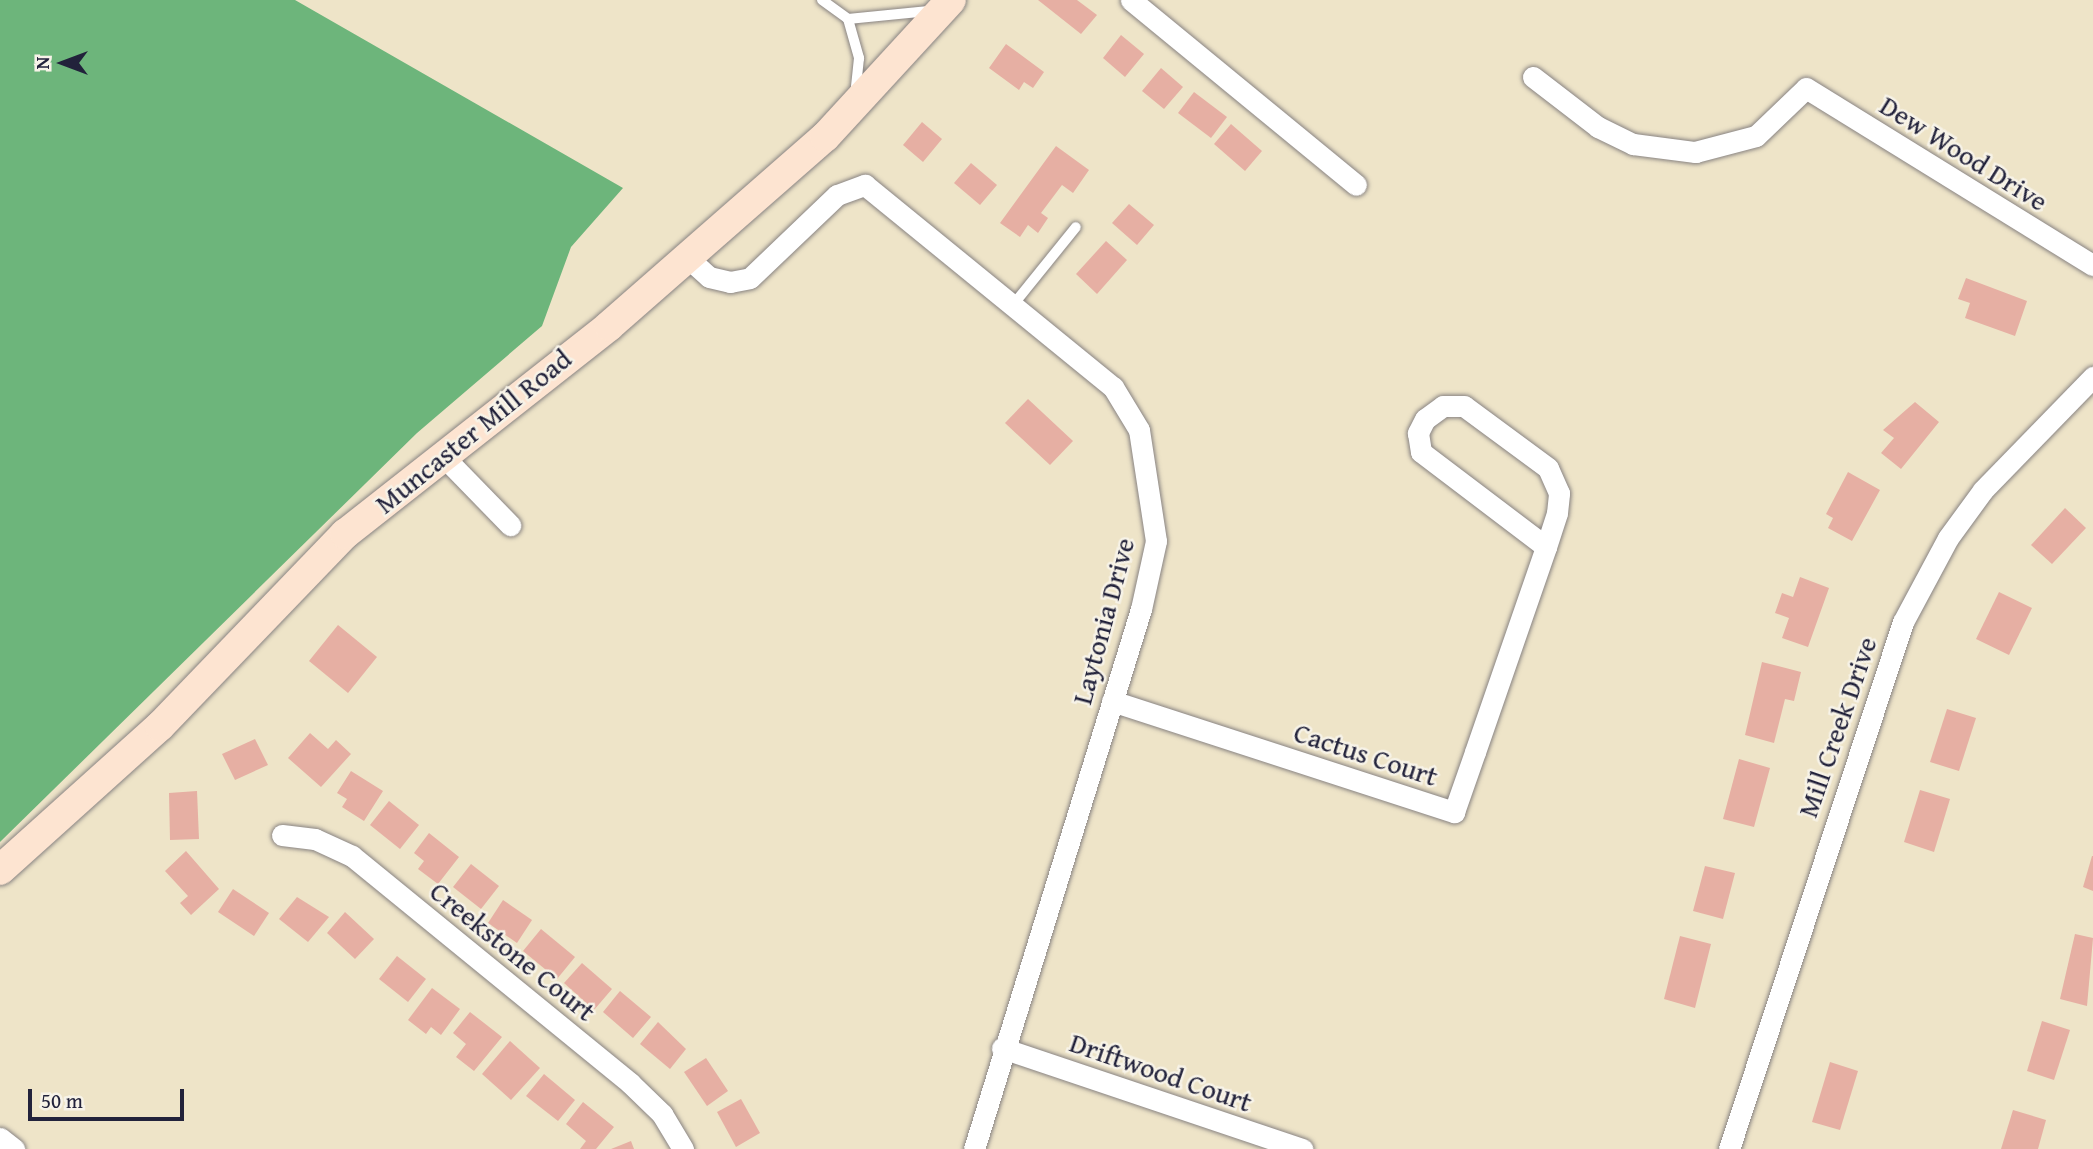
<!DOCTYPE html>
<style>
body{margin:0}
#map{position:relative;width:2093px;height:1149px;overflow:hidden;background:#eee4c8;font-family:"Gentium Book Plus",serif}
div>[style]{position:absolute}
.forest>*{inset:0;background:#6db57b}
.building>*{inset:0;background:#e6afa3}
.roads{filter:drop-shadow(0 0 2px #888382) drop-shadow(0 0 2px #888382)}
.lane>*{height:10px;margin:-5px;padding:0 5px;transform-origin:5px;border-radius:5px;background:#fff}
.street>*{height:21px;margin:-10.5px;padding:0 10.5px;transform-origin:10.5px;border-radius:10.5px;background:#fff}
.secondary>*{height:30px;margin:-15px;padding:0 15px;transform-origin:15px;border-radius:15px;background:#fde4d1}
span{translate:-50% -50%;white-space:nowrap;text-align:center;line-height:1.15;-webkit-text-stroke:5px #f7f3e8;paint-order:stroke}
.street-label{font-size:28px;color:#22223b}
.north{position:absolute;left:28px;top:28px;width:70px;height:70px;-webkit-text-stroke:5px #f7f3e8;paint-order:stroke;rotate:270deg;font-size:19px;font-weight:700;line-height:28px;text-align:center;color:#22223b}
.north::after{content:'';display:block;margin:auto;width:24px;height:32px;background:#22223b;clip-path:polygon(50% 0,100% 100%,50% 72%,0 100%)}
.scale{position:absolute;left:28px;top:1089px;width:156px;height:32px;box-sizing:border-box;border:4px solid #22223b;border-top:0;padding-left:9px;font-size:21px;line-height:24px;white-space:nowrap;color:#22223b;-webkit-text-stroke:5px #f7f3e8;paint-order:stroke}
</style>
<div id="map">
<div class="forest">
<i style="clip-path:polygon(0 0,295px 0,623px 188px,571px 247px,542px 326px,417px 433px,0 842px)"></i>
</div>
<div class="building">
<i style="clip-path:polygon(1038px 0,1077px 0,1097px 15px,1081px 34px)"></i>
<i style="clip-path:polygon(1121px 35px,1144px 54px,1125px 77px,1103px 58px)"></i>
<i style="clip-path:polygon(1006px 44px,1044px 72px,1033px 88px,1024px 82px,1019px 90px,989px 68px)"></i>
<i style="clip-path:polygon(1161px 68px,1183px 87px,1164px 109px,1142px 91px)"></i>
<i style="clip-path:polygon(1194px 92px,1227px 117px,1211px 138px,1178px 113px)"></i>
<i style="clip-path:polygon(922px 122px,942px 139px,923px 162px,903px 145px)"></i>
<i style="clip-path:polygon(1231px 124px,1262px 151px,1245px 171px,1214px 144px)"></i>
<i style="clip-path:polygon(1056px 146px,1089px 170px,1073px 193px,1062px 185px,1041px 213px,1048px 218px,1038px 233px,1028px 225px,1020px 237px,1000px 223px)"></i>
<i style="clip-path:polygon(971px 163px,997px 185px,980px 205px,954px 183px)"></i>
<i style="clip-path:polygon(1129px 204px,1154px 225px,1137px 245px,1112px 223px)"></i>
<i style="clip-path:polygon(1106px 241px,1127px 260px,1097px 294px,1076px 274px)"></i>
<i style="clip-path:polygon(1966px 278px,2027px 301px,2015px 336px,1965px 318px,1970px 303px,1958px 299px)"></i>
<i style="clip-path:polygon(1028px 399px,1073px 441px,1050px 465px,1005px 423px)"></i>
<i style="clip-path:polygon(1915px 402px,1939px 422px,1901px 469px,1881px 453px,1894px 438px,1883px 430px)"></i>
<i style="clip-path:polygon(1848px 472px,1880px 490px,1852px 541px,1828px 528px,1833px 518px,1826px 514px)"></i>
<i style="clip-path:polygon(2065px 508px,2086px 528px,2052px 564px,2031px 545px)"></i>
<i style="clip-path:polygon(1800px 577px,1829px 588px,1808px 647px,1782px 638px,1789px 618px,1775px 613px,1782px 593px,1793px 597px)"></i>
<i style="clip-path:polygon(1999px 592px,2032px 608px,2009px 655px,1976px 639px)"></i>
<i style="clip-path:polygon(338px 625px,377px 657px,348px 693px,309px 661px)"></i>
<i style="clip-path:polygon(1762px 662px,1801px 672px,1794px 701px,1785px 699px,1774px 743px,1745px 735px)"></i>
<i style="clip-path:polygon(1947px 709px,1976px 718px,1959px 771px,1930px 762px)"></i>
<i style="clip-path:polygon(310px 733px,328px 749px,336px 740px,351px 754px,321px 787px,288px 758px)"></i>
<i style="clip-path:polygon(255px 739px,268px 765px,235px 780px,222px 754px)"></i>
<i style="clip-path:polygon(1739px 759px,1770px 768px,1754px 827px,1723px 819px)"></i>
<i style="clip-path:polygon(351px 771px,383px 791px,364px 821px,342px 807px,347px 799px,337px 793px)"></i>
<i style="clip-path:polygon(1920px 790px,1950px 799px,1934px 852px,1904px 842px)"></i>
<i style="clip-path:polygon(197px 791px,199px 839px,170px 840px,169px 793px)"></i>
<i style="clip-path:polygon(389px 801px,419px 825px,400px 849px,370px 825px)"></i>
<i style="clip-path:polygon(429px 833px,459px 857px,438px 884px,418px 869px,424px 861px,414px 853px)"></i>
<i style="clip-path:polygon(186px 851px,219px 889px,191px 915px,180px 903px,188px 896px,165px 871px)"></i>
<i style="clip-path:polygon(2092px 856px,2093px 856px,2093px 891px,2083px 887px)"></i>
<i style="clip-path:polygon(471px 864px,499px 886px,481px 909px,453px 887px)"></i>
<i style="clip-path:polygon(1705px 866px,1735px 873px,1723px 919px,1693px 911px)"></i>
<i style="clip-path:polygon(233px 889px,269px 913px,254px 936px,218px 912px)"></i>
<i style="clip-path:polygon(297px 897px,329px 917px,308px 942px,279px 919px)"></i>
<i style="clip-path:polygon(503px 900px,532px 920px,517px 943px,488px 923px)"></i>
<i style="clip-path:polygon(345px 912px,374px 939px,355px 959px,327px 933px)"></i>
<i style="clip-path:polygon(541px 929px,575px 957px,557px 979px,523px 951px)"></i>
<i style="clip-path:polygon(2075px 934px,2093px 938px,2087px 1006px,2060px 999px)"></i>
<i style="clip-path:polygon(1680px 936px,1711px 944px,1695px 1008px,1664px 999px)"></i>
<i style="clip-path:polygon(397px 956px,426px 979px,408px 1002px,379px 979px)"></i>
<i style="clip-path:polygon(582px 963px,612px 989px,594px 1010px,564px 983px)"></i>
<i style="clip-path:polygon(432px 988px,460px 1009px,441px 1035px,431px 1027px,426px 1034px,408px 1020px)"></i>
<i style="clip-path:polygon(620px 991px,651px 1017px,633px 1038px,603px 1012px)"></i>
<i style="clip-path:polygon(470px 1012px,502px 1037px,474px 1071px,456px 1057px,466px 1044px,453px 1033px)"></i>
<i style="clip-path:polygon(2042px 1021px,2070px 1030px,2054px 1080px,2027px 1071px)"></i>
<i style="clip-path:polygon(658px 1022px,686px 1049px,670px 1069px,640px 1044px)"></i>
<i style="clip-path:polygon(510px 1041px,540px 1068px,511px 1100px,482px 1074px)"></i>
<i style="clip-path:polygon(706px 1058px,728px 1091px,707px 1106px,684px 1072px)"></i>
<i style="clip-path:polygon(1830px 1062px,1858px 1071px,1840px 1130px,1812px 1122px)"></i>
<i style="clip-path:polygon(544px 1074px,575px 1100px,558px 1121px,526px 1096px)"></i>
<i style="clip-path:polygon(741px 1099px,760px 1133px,736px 1147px,717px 1112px)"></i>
<i style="clip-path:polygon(583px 1102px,614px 1127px,596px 1149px,580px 1149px,586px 1141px,566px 1124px)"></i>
<i style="clip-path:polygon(2013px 1110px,2046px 1120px,2038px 1149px,2001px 1149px)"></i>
<i style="clip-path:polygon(631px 1141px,634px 1149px,611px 1149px)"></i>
</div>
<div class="roads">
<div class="lane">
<i style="left:822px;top:0;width:32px;rotate:36deg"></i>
<i style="left:848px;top:19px;width:41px;rotate:74.2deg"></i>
<i style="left:859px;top:58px;width:38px;rotate:96deg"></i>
<i style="left:848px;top:19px;width:81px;rotate:-5.6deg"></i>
<i style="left:1013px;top:305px;width:100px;rotate:-51.1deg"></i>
</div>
<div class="street">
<i style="left:1131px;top:0;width:291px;rotate:39.4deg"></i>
<i style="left:1533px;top:77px;width:82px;rotate:37.6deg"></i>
<i style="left:1598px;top:127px;width:39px;rotate:26deg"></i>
<i style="left:1633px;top:144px;width:63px;rotate:7.4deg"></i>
<i style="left:1695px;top:152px;width:63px;rotate:-14.7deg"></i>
<i style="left:1756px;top:136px;width:69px;rotate:-43.8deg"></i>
<i style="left:1806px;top:88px;width:337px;rotate:31.7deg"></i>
<i style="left:688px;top:258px;width:28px;rotate:42deg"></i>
<i style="left:709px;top:277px;width:22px;rotate:13deg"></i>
<i style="left:730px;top:282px;width:20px;rotate:-11deg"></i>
<i style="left:750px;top:278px;width:120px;rotate:-43.7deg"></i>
<i style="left:837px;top:195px;width:30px;rotate:-20deg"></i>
<i style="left:865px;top:185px;width:320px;rotate:39.2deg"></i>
<i style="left:1113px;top:387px;width:50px;rotate:58.8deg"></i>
<i style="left:1139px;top:430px;width:112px;rotate:81.3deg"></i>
<i style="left:1156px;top:541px;width:70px;rotate:102.4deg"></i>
<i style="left:1141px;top:609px;width:565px;rotate:107.18deg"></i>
<i style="left:442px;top:455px;width:98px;rotate:45.8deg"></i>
<i style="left:1112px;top:701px;width:360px;rotate:18deg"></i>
<i style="left:1454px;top:812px;width:64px;rotate:-70.7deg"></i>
<i style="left:1475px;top:752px;width:217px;rotate:-70.9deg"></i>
<i style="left:1546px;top:547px;width:36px;rotate:-72deg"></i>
<i style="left:1557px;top:513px;width:20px;rotate:-84deg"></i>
<i style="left:1559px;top:493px;width:27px;rotate:-114deg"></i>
<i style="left:1548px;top:468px;width:104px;rotate:-143.6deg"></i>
<i style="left:1464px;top:406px;width:21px;rotate:180deg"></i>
<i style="left:1443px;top:406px;width:22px;rotate:144deg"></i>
<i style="left:1425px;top:419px;width:16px;rotate:117deg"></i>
<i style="left:1418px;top:433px;width:19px;rotate:81deg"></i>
<i style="left:1421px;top:452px;width:157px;rotate:37.2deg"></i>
<i style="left:282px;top:835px;width:33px;rotate:7deg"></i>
<i style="left:315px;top:839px;width:41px;rotate:24.7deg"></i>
<i style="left:352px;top:856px;width:359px;rotate:39.2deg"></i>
<i style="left:630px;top:1083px;width:45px;rotate:44.1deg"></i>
<i style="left:662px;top:1114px;width:41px;rotate:59deg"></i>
<i style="left:1002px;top:1048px;width:317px;rotate:18.6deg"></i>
<i style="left:0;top:1138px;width:18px;rotate:38deg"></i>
<i style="left:1729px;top:1149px;width:555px;rotate:-71.73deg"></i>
<i style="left:1903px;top:622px;width:95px;rotate:-61.8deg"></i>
<i style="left:1948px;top:538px;width:59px;rotate:-53.9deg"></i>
<i style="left:1983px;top:490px;width:158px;rotate:-45.8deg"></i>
</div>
<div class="secondary">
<i style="left:0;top:870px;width:215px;rotate:-42deg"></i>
<i style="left:160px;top:726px;width:267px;rotate:-46.1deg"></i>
<i style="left:345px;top:534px;width:336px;rotate:-38.2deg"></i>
<i style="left:609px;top:326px;width:287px;rotate:-41.2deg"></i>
<i style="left:825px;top:137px;width:186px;rotate:-47.4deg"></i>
</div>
</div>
<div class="street-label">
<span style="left:1964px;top:153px;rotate:32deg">Dew Wood Drive</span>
<span style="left:473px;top:431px;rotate:-39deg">Muncaster Mill Road</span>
<span style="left:1103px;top:621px;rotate:-75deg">Laytonia Drive</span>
<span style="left:1837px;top:727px;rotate:-71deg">Mill Creek Drive</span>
<span style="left:1366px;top:754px;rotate:18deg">Cactus Court</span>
<span style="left:513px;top:951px;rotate:39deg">Creekstone Court</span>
<span style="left:1161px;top:1072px;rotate:19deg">Driftwood Court</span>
</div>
<div class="north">N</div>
<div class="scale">50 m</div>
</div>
